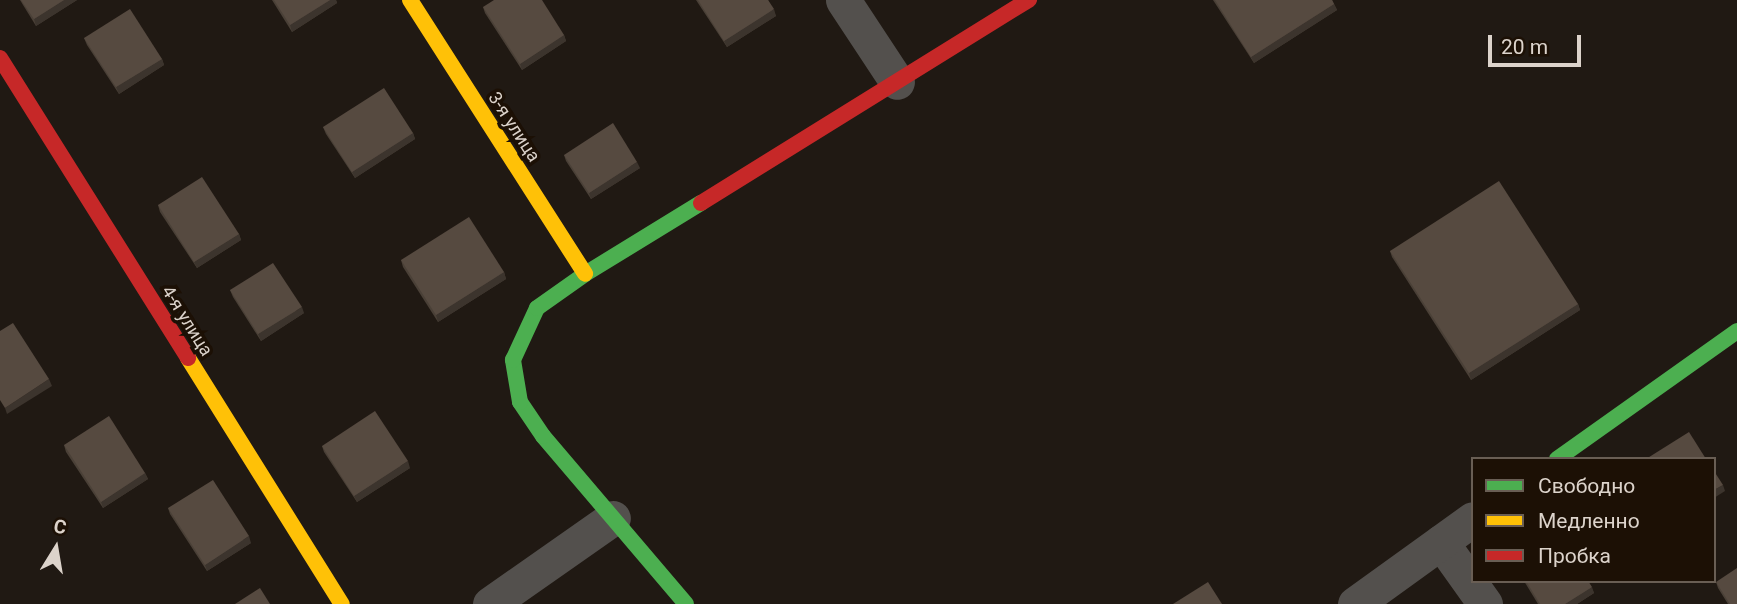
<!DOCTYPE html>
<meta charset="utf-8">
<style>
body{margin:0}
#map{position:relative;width:1737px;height:604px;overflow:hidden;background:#201913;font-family:Roboto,sans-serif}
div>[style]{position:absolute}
.street>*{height:35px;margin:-17.5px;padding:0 17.5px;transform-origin:17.5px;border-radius:17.5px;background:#53504d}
.fast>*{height:16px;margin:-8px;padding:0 8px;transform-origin:8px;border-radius:8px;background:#4caf50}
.slow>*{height:16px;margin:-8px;padding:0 8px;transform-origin:8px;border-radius:8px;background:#ffc107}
.jam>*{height:16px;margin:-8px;padding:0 8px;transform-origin:8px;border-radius:8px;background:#c62828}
.wall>*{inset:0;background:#4a4037}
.shaded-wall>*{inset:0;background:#3c342d}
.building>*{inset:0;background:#564a40}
span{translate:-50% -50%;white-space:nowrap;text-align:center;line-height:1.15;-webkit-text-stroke:7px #1c1005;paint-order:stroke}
.street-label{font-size:18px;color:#dcd3cb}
.legend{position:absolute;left:1471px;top:457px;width:245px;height:126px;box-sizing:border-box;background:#1c1005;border:2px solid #695e54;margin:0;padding:9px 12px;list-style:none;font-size:21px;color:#dcd3cb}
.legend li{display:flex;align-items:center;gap:14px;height:35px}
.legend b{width:35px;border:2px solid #695e54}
.north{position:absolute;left:21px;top:513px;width:70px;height:70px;-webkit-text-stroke:5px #1c1005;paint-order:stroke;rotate:11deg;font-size:19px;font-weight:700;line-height:28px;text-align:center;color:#dcd3cb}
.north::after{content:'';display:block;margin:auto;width:24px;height:32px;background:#dcd3cb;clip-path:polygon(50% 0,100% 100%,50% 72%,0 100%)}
.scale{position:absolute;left:1488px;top:35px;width:93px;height:32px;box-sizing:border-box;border:4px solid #dcd3cb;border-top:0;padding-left:9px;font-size:21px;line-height:24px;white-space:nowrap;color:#dcd3cb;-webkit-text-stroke:5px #1c1005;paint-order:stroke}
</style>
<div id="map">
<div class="street">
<i style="left:843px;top:0;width:98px;rotate:56.6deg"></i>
<i style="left:1441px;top:542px;width:76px;rotate:54.6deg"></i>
<i style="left:490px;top:604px;width:150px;rotate:-35deg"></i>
<i style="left:1355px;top:604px;width:145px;rotate:-35.8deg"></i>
</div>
<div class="fast">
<i style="left:1557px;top:459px;width:221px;rotate:-35.4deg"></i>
<i style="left:686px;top:604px;width:221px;rotate:-130.4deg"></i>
<i style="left:543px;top:436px;width:41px;rotate:-124.1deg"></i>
<i style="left:520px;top:402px;width:43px;rotate:-99.5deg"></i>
<i style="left:513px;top:360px;width:57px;rotate:-65.2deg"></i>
<i style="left:537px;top:308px;width:59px;rotate:-35.3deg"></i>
<i style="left:585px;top:274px;width:136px;rotate:-31.5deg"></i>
</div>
<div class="slow">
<i style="left:410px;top:0;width:325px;rotate:57.4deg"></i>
<i style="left:188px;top:358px;width:290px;rotate:58deg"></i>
</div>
<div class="jam">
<i style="left:0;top:58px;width:354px;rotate:57.9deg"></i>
<i style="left:701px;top:203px;width:386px;rotate:-31.8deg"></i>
</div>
<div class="wall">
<i style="clip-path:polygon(20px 0,77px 0,36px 26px)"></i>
<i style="clip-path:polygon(272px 0,336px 0,337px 3px,292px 32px)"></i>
<i style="clip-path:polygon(696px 0,768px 0,776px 16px,727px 47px)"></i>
<i style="clip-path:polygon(1213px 0,1332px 0,1337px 10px,1254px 63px)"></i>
<i style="clip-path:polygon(483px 7px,564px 35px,566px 41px,522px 70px,485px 13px)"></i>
<i style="clip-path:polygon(84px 38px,162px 59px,164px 65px,119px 94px,87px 45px)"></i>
<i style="clip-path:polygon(323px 127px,413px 133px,415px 139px,355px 178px,326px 134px)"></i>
<i style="clip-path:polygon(564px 155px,640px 168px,591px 199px,566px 161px)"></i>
<i style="clip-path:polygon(158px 205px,239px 234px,241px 240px,197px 268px,160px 212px)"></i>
<i style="clip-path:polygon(1390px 251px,1578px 304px,1580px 310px,1471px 380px,1392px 257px)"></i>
<i style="clip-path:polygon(401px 260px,504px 272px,506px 279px,438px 322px,403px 267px)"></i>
<i style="clip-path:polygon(230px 290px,304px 313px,261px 341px,233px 297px)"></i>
<i style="clip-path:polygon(64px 445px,145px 473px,148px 479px,103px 508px,66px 452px)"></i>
<i style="clip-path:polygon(322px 446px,410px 468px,357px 502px,324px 452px)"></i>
<i style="clip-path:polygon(168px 508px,251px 543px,207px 571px,170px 514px)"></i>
<i style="clip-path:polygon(1524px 581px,1588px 581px,1594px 593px,1577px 604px,1538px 604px)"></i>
<i style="clip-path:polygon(1716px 582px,1737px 604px,1728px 604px,1718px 588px)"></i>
</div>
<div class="shaded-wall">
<i style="clip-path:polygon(64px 0,77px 0,36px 26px,34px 19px)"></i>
<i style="clip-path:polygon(330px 0,336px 0,337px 3px,292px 32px,290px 25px)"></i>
<i style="clip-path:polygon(1334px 4px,1337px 10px,1254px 63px,1251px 57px)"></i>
<i style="clip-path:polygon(774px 9px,776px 16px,727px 47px,724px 41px)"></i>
<i style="clip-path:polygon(564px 35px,566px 41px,522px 70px,520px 64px)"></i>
<i style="clip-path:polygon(162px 59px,164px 65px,119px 94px,116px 87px)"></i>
<i style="clip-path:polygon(413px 133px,415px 139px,355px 178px,352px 172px)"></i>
<i style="clip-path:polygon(637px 162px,640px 168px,591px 199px,589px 193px)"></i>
<i style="clip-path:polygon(239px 234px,241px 240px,197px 268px,194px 262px)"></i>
<i style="clip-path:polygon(504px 272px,506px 279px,438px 322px,436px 315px)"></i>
<i style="clip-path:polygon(1578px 304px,1580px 310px,1471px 380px,1469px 373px)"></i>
<i style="clip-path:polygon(302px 307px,304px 313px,261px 341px,258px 334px)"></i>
<i style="clip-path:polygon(49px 379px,52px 386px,7px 414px,5px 408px)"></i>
<i style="clip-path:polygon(408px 461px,410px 468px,357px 502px,354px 496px)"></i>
<i style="clip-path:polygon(145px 473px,148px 479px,103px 508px,101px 502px)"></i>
<i style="clip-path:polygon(1723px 485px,1725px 491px,1714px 498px,1714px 490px)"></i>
<i style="clip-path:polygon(249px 536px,251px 543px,207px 571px,205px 565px)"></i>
<i style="clip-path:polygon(1592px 587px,1594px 593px,1577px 604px,1565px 604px)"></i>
</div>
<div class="building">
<i style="clip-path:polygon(21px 0,64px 0,34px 19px)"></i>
<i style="clip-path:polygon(274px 0,330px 0,290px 25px)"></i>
<i style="clip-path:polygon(494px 0,542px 0,564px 35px,520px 64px,483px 7px)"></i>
<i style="clip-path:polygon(698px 0,768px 0,774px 9px,724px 41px)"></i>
<i style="clip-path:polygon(1215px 0,1332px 0,1334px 4px,1251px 57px)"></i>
<i style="clip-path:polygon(130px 9px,162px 59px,116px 87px,84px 38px)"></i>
<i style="clip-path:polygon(384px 88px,413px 133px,352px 172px,323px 127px)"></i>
<i style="clip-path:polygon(613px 123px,637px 162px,589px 193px,564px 155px)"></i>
<i style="clip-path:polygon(202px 177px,239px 234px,194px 262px,158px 205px)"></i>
<i style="clip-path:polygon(1499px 181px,1578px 304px,1469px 373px,1390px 251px)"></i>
<i style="clip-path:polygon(469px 217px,504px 272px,436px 315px,401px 260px)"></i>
<i style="clip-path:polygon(273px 263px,302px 307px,258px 334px,230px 290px)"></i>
<i style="clip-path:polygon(13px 323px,49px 379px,5px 408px,0 400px,0 331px)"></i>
<i style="clip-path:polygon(375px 411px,408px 461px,354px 496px,322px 446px)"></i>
<i style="clip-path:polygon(109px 416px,145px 473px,101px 502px,64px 445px)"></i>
<i style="clip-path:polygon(1689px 432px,1706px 459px,1646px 459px)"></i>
<i style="clip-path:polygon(1714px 471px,1723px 485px,1714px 490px)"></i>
<i style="clip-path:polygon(213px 480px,249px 536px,205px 565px,168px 508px)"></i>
<i style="clip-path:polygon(1737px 568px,1737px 604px,1730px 604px,1716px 582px)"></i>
<i style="clip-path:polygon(1526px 581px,1588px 581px,1592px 587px,1565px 604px,1540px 604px)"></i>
<i style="clip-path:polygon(1208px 582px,1222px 604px,1173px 604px)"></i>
<i style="clip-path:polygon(260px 588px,270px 604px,235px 604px)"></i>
</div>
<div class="street-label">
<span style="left:514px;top:127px;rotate:57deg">3-я улица</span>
<span style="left:187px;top:321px;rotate:58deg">4-я улица</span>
</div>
<ul class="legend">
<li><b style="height:9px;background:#4caf50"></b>Свободно</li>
<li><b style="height:9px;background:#ffc107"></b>Медленно</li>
<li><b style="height:9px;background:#c62828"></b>Пробка</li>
</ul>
<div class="north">С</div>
<div class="scale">20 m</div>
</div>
